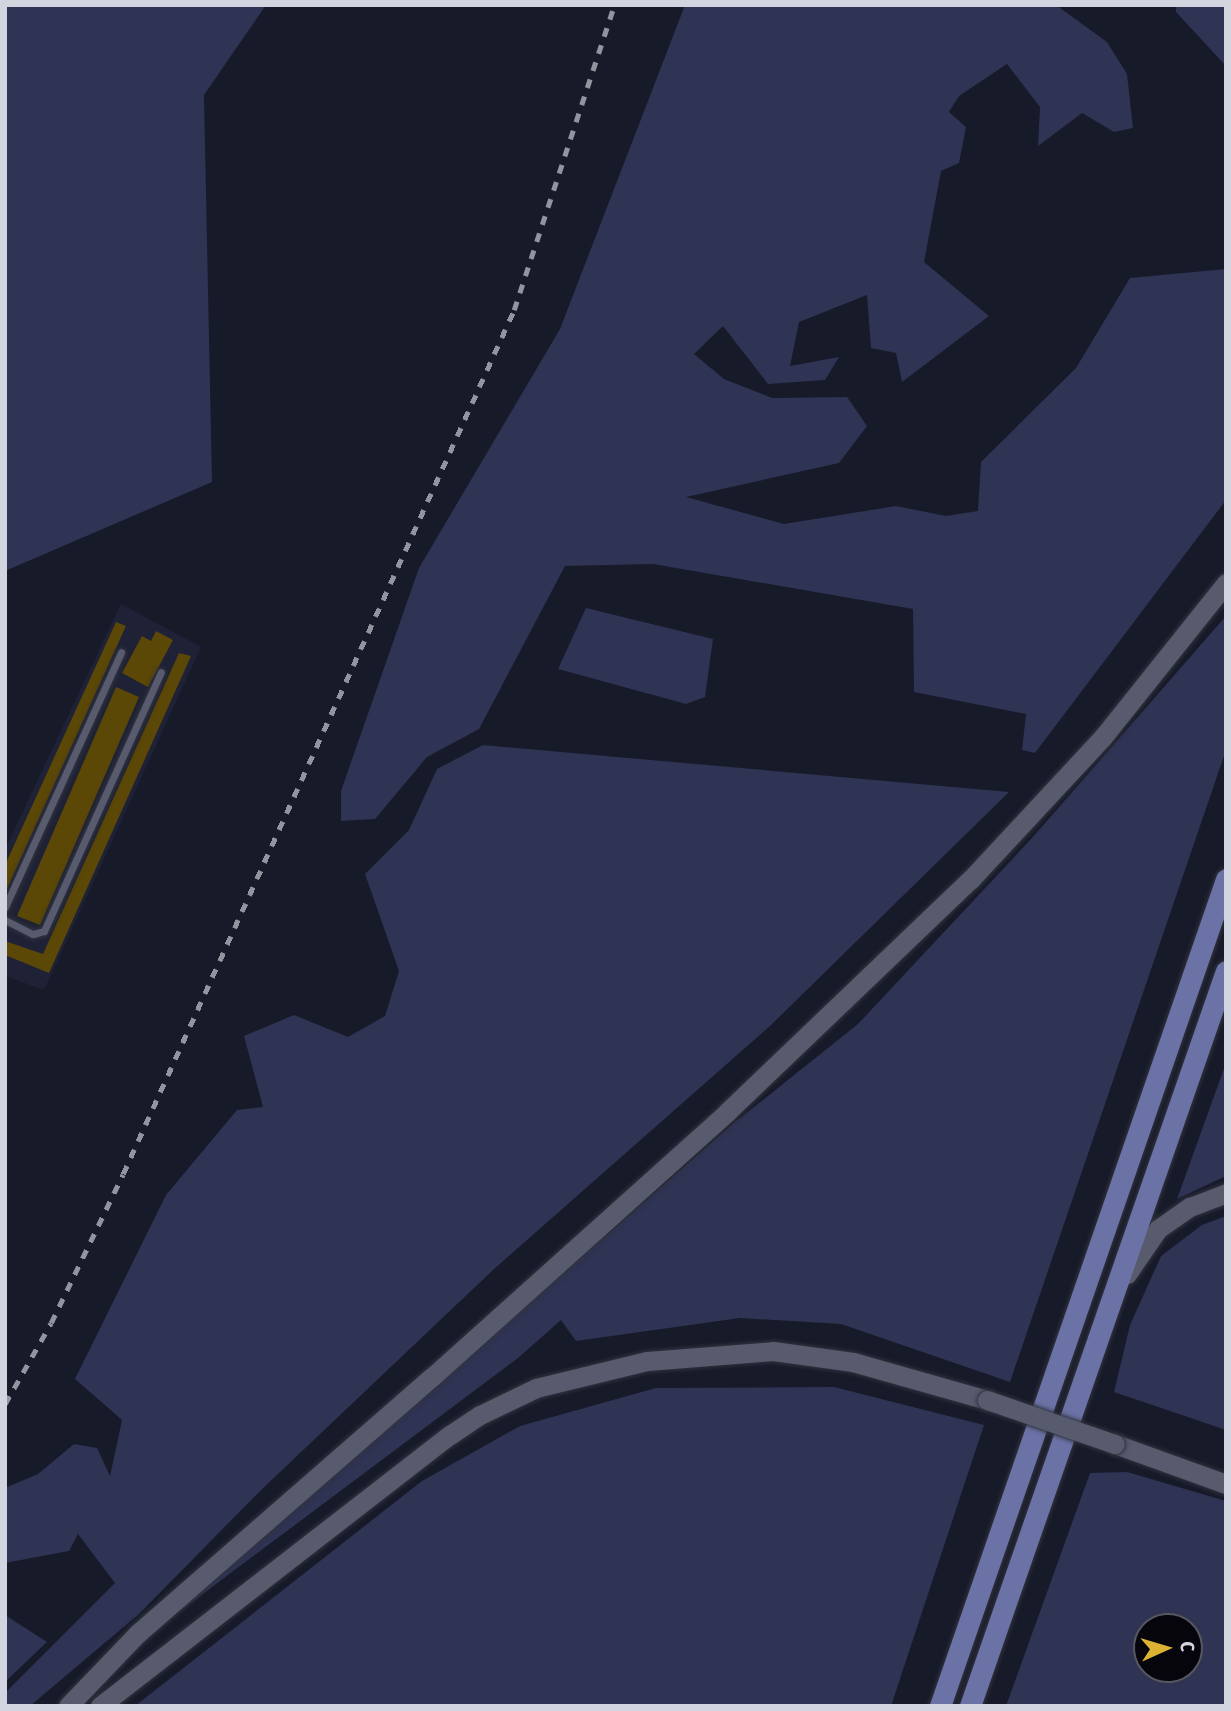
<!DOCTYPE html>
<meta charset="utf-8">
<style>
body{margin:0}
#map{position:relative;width:1231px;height:1711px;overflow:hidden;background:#171a29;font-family:"Fira Sans Condensed",sans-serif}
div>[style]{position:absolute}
.built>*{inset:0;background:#1f2236}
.green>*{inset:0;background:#2f3354}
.building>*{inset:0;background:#5b4706}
.roads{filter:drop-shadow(0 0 2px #31333e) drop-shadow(0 0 2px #31333e)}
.lane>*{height:7px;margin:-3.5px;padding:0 3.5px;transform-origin:3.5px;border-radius:3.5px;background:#585b6e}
.secondary>*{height:19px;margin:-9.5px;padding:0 9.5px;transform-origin:9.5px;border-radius:9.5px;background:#585b6e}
.primary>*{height:21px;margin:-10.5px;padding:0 10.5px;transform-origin:10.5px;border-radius:10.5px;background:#6b72a6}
.rail>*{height:4.5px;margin-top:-2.25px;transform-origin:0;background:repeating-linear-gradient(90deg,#9294a0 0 9px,transparent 0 18px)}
.bridges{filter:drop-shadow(0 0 2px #31333e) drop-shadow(0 0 2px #31333e)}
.secondary-bridge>*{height:19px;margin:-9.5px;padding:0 9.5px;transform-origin:9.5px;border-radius:9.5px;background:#585b6e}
span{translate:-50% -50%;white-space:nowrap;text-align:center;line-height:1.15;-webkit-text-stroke:5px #05050b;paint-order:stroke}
.frame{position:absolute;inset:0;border:7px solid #d2d4df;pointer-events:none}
.north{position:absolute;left:1133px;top:1613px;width:70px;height:70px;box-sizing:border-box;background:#05050b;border:2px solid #575860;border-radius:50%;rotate:86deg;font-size:19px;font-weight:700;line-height:28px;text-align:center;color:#d2d4df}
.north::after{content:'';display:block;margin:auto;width:24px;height:32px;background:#dbb233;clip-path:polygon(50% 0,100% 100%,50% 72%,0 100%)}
</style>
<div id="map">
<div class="built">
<i style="clip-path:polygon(121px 604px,201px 647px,44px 990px,5px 976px,5px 849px)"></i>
</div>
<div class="green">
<i style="clip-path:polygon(5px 5px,266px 5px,204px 95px,212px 482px,5px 571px)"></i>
<i style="clip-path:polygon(685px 5px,1056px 5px,1107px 42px,1127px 74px,1133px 128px,1114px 132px,1082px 113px,1038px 146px,1040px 107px,1007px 64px,959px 96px,949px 112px,966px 127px,959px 163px,941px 171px,924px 262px,989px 316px,902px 382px,896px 353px,871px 348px,867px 295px,799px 322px,790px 366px,839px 357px,825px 380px,768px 384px,723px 326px,694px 354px,724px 379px,772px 398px,847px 397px,867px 426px,839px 463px,686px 497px,784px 524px,896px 506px,946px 516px,978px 511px,981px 462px,1076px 368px,1130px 278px,1226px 269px,1226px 500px,1035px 753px,1022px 750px,1026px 714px,914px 692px,913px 609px,653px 564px,565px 566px,479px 729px,427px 757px,375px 819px,341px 821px,341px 791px,419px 568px,560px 329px)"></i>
<i style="clip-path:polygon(1176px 5px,1226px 5px,1226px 66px,1176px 12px)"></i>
<i style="clip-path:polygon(586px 608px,713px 639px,705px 697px,686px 704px,558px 669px)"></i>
<i style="clip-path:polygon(1226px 616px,1226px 750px,1010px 1382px,841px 1324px,740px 1318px,576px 1341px,561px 1320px,518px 1358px,176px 1614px,734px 1123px,858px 1024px,1032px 838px)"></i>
<i style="clip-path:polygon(483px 745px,1009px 792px,770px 1026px,493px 1270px,259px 1492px,139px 1614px,30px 1706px,5px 1706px,5px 1693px,115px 1583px,78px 1534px,69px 1551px,5px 1563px,5px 1488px,38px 1474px,74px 1444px,97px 1448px,110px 1476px,122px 1420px,75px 1379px,166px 1195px,237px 1110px,263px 1107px,244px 1036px,294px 1015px,348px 1037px,385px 1016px,399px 971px,365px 874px,409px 830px,437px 769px)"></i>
<i style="clip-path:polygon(1226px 1063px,1226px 1176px,1177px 1199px)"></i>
<i style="clip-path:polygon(1226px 1216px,1226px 1430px,1114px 1392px,1130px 1325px,1161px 1256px,1202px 1225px)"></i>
<i style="clip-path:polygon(834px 1387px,984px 1425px,891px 1706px,135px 1706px,422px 1481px,520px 1426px,656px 1388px)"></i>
<i style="clip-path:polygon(evenodd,1127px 1472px,1226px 1501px,1226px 1706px,1006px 1706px,1090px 1473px,1127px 1472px,1147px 1627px,1189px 1627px,1189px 1669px,1147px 1669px,1147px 1627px)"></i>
<i style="clip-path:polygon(5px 1615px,47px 1642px,5px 1682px)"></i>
</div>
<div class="building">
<i style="clip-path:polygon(116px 622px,126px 626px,5px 893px,5px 865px)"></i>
<i style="clip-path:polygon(156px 631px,173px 640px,148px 687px,122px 673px,142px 636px,151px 641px)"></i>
<i style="clip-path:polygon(179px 653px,191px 656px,49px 973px,5px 955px,5px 941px,43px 954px)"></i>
<i style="clip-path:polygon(116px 687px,139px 697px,40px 925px,17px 916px)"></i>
</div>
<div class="roads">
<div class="lane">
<i style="left:5px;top:907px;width:280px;rotate:-65.5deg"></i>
<i style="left:5px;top:920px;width:31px;rotate:27deg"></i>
<i style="left:33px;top:934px;width:11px;rotate:-15deg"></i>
<i style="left:44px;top:931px;width:284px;rotate:-65.7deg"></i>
</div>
<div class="secondary">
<i style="left:1127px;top:1274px;width:55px;rotate:-55.4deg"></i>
<i style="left:1158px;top:1229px;width:39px;rotate:-35deg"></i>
<i style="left:1190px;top:1207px;width:39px;rotate:-21deg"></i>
<i style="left:1115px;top:1444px;width:118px;rotate:19.8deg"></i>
<i style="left:68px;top:1706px;width:100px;rotate:-46.2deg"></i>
<i style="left:137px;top:1634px;width:391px;rotate:-41.1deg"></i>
<i style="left:432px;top:1377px;width:398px;rotate:-41.9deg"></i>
<i style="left:728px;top:1111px;width:335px;rotate:-43.7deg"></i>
<i style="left:970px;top:880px;width:195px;rotate:-47.1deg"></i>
<i style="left:1103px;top:737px;width:197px;rotate:-51.4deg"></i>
<i style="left:100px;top:1706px;width:443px;rotate:-37.8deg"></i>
<i style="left:450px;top:1435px;width:36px;rotate:-34deg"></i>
<i style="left:480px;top:1415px;width:62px;rotate:-25.7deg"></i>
<i style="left:536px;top:1388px;width:114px;rotate:-13.7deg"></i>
<i style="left:647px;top:1361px;width:126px;rotate:-4.5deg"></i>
<i style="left:773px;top:1351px;width:81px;rotate:7.8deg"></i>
<i style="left:853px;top:1362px;width:139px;rotate:15.8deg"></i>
</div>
<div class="primary">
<i style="left:940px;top:1706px;width:875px;rotate:-70.92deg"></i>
<i style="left:970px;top:1706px;width:778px;rotate:-70.8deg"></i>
</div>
</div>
<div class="rail">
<i style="left:5px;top:1404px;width:93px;rotate:-60.4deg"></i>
<i style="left:51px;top:1323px;width:165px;rotate:-64.2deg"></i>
<i style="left:123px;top:1174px;width:948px;rotate:-65.65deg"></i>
<i style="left:514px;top:310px;width:321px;rotate:-71.8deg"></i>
</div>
<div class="bridges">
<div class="secondary-bridge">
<i style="left:987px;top:1400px;width:135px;rotate:19deg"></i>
</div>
</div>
<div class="frame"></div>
<div class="north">С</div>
</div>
